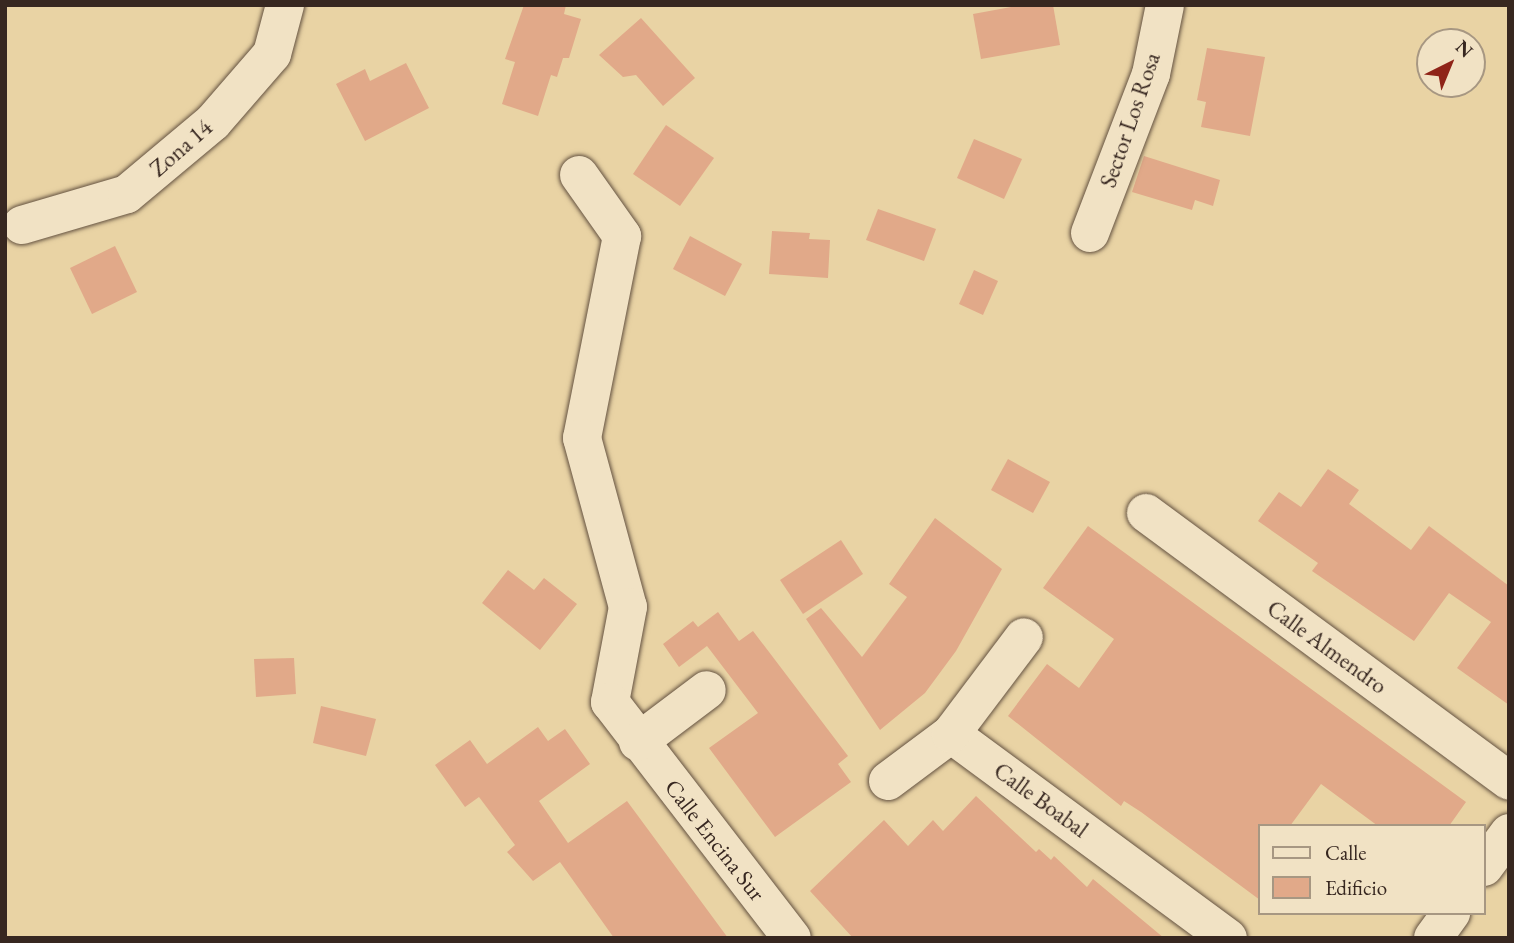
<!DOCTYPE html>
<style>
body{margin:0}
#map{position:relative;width:1514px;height:943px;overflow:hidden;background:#e9d3a4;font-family:"EB Garamond",serif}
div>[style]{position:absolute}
.building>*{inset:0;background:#e1a989}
.roads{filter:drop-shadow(0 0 2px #645241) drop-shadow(0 0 2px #645241)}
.minor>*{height:38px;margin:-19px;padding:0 19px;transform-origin:19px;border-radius:19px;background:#f1e2c4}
span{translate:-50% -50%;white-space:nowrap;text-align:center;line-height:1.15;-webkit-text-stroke:5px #f1e2c4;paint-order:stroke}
.street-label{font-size:23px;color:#372720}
.frame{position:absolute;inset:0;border:7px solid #372720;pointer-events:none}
.legend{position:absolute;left:1258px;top:824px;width:228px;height:91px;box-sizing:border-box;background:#f1e2c4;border:2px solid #a79782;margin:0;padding:9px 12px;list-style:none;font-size:21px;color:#372720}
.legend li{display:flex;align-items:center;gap:14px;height:35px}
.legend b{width:35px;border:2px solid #a79782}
.north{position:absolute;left:1416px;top:28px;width:70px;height:70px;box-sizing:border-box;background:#f1e2c4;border:2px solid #a79782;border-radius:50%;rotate:43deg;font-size:19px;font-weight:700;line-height:28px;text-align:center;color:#372720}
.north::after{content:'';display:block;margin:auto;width:24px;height:32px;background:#8f2418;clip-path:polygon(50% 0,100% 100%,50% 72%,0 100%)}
</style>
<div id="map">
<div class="building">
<i style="clip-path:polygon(524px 5px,566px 5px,564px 14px,581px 19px,569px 58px,563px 58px,557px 77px,551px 75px,538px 116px,502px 104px,515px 62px,505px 59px)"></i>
<i style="clip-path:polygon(1022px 5px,1053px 5px,1060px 45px,981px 59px,973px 14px)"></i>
<i style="clip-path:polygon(641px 18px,695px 78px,663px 106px,636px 75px,623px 77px,599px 55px)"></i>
<i style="clip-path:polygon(1207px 48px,1265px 57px,1250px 136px,1201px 127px,1206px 102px,1197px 100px)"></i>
<i style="clip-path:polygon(406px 63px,429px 108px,365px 141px,336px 84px,365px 69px,370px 81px)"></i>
<i style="clip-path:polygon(666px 125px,714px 158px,680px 206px,633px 174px)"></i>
<i style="clip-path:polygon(974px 139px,1022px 159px,1004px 199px,957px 178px)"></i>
<i style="clip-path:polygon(1144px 156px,1220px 180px,1213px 206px,1195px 200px,1192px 210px,1132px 192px)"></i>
<i style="clip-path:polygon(878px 209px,936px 229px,924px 261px,866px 240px)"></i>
<i style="clip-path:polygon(772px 231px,810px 233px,809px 239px,830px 240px,828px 278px,769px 274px)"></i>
<i style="clip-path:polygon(690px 236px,742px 264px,725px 296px,673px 269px)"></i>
<i style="clip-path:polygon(115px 246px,137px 292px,92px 314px,70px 268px)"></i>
<i style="clip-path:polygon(974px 270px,998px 281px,983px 315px,959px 304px)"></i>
<i style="clip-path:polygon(1008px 459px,1050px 482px,1033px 513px,991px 490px)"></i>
<i style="clip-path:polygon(1328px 469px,1359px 490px,1349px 504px,1411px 550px,1429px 526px,1509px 586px,1509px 705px,1457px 668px,1491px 622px,1449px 593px,1414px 641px,1312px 571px,1318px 563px,1258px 521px,1279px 492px,1301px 507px)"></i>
<i style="clip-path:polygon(935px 518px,1002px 569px,956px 651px,925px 693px,880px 730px,806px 619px,821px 608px,862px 657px,907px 597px,889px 584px)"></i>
<i style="clip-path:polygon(1088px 526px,1466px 802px,1449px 826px,1378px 826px,1321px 784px,1290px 826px,1260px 826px,1260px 900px,1141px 812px,1124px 801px,1121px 806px,1008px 716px,1047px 664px,1079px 688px,1114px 639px,1043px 588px)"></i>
<i style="clip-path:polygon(841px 540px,863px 574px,803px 614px,780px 580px)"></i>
<i style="clip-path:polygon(508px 570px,534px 590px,544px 578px,577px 604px,540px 650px,482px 603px)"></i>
<i style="clip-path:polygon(718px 612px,739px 641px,753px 631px,848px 756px,838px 764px,851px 782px,775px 837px,709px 748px,758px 713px,707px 646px,679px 667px,663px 644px,693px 621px,698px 627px)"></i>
<i style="clip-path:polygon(294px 658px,296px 694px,256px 697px,254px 659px)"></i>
<i style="clip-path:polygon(321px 706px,376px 719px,366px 756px,313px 743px)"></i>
<i style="clip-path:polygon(538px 727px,548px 741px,565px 729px,590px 764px,539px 801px,568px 843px,627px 801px,728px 938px,614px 938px,560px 862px,533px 881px,507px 852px,515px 845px,479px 797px,465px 807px,435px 765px,470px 740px,487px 764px)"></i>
<i style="clip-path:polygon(976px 796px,1036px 852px,1039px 849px,1051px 860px,1054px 856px,1087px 887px,1093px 879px,1164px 938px,853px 938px,810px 891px,884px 820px,908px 846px,933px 820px,943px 831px)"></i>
</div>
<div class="roads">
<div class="minor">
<i style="left:579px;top:175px;width:75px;rotate:54.8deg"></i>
<i style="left:622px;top:236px;width:206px;rotate:101.2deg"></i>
<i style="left:582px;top:438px;width:175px;rotate:74.8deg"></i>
<i style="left:628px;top:607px;width:97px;rotate:100.7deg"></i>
<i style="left:610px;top:702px;width:298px;rotate:52.4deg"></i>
<i style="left:22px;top:225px;width:109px;rotate:-16.4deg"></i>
<i style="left:127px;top:194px;width:112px;rotate:-39.9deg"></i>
<i style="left:213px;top:122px;width:90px;rotate:-49.1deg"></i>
<i style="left:272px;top:54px;width:51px;rotate:-75.1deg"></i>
<i style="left:1090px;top:233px;width:170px;rotate:-69deg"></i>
<i style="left:1151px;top:74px;width:70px;rotate:-78.5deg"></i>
<i style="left:1146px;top:513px;width:451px;rotate:36.4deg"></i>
<i style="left:951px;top:734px;width:344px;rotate:36.4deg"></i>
<i style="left:638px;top:742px;width:86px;rotate:-37deg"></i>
<i style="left:888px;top:781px;width:79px;rotate:-36.7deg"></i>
<i style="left:951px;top:734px;width:121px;rotate:-53deg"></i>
<i style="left:1484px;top:867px;width:42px;rotate:-53.7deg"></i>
<i style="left:1433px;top:938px;width:31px;rotate:-54deg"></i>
</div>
</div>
<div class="street-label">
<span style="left:1130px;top:120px;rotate:-71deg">Sector Los Rosa</span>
<span style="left:181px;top:148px;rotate:-41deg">Zona 14</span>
<span style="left:1327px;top:647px;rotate:36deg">Calle Almendro</span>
<span style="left:1041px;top:800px;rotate:36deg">Calle Boabal</span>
<span style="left:715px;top:840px;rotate:52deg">Calle Encina Sur</span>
</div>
<div class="frame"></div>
<ul class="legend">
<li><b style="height:9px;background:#f1e2c4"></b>Calle</li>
<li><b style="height:19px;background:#e1a989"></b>Edificio</li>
</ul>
<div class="north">N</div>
</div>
